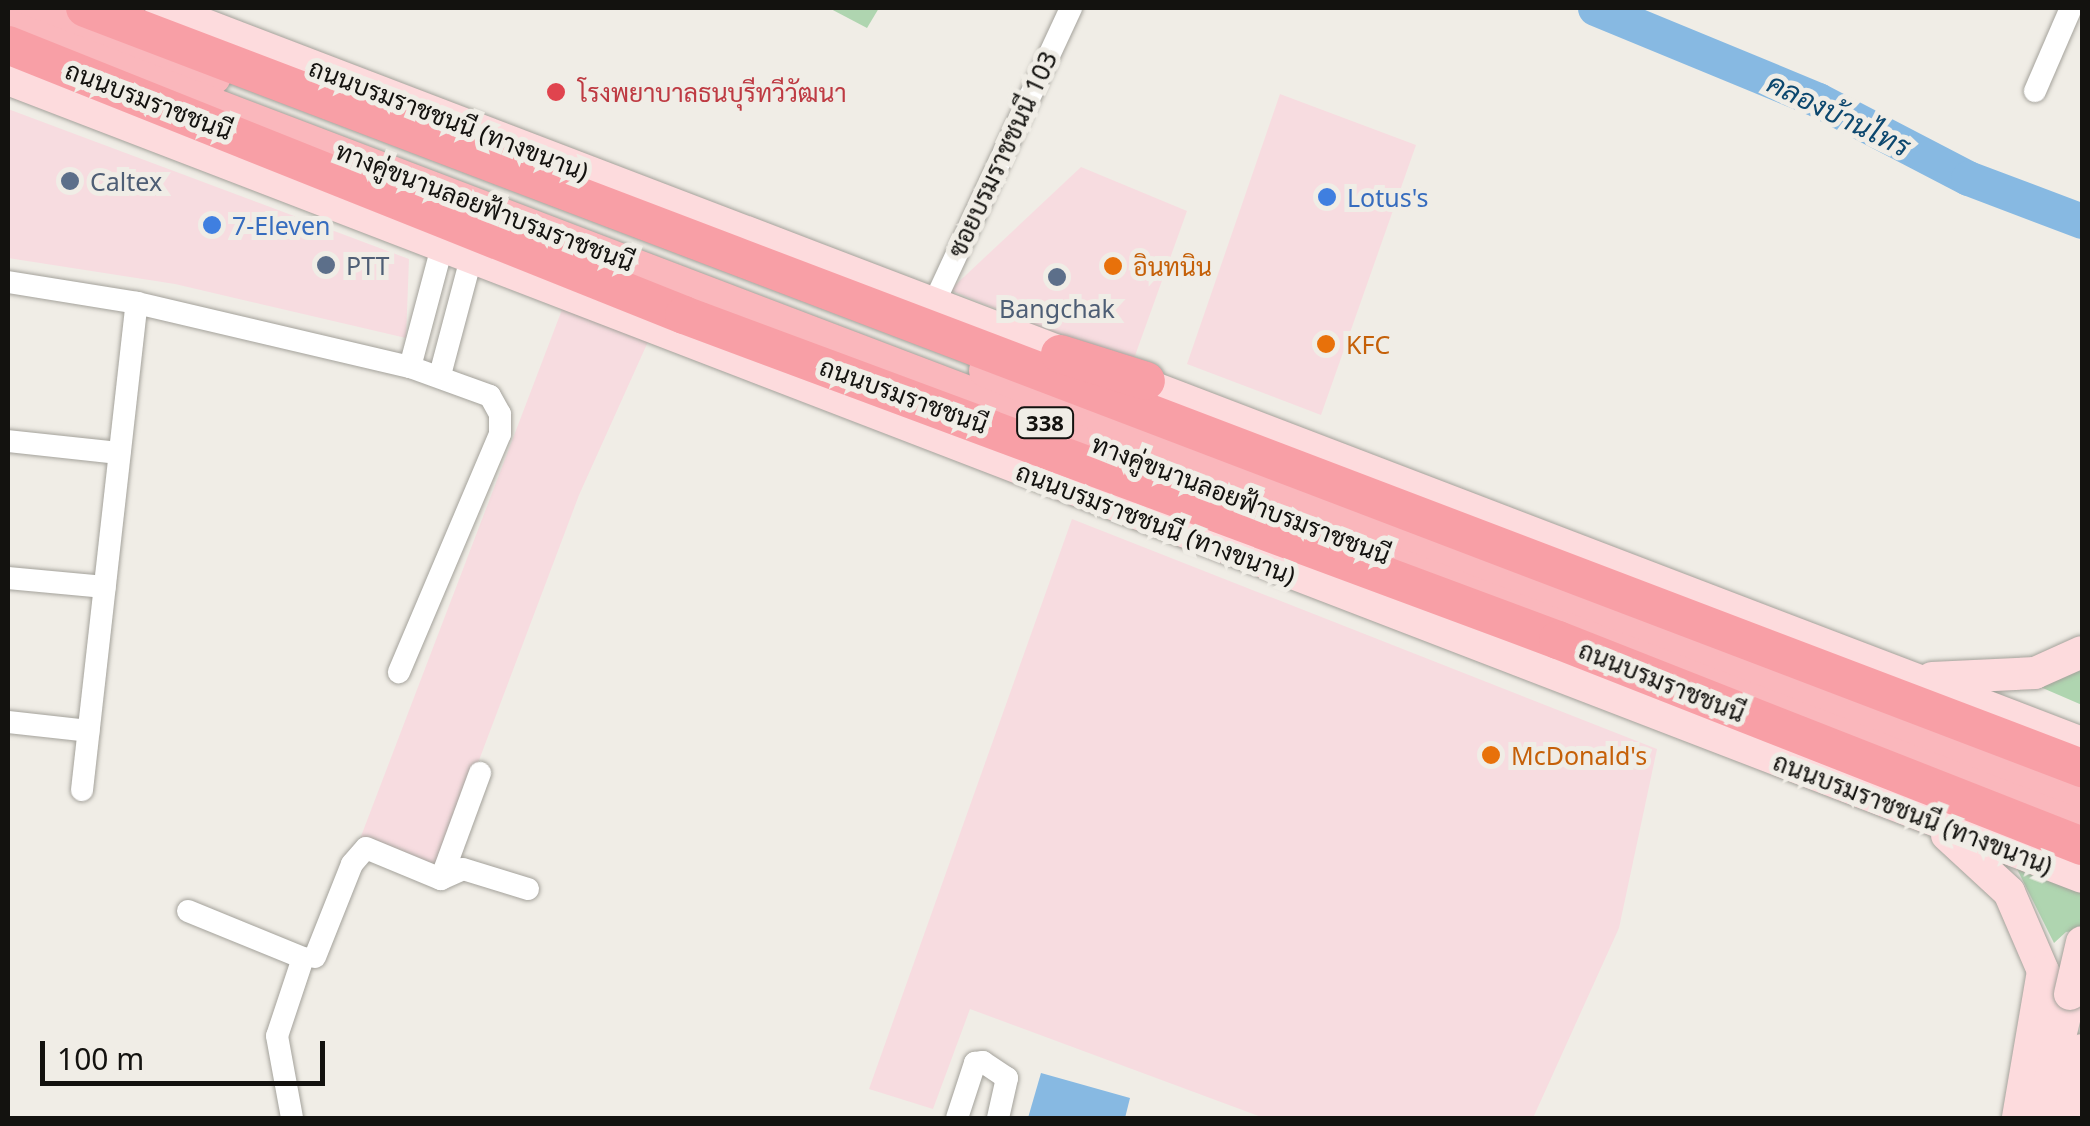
<!DOCTYPE html>
<meta charset="utf-8">
<style>
body{margin:0}
#map{position:relative;width:2090px;height:1126px;overflow:hidden;background:#f0ede6;font-family:"Noto Sans",Sarabun,sans-serif}
div>[style]{position:absolute}
.commercial>*{inset:0;background:#f7dce0}
.green>*{inset:0;background:#afd5b0}
.water>*{inset:0;background:#87b9e2}
.river>*{height:35px;margin:-17.5px;padding:0 17.5px;transform-origin:17.5px;border-radius:17.5px;background:#87b9e2}
.roads{filter:drop-shadow(0 0 2px #a4a29b) drop-shadow(0 0 2px #a4a29b)}
.minor>*{height:22px;margin:-11px;padding:0 11px;transform-origin:11px;border-radius:11px;background:#fff}
.secondary>*{height:32px;margin:-16px;padding:0 16px;transform-origin:16px;border-radius:16px;background:#fddbdd}
.primary>*{height:35px;margin:-17.5px;padding:0 17.5px;transform-origin:17.5px;border-radius:17.5px;background:#fab7bc}
.trunk>*{height:38px;margin:-19px;padding:0 19px;transform-origin:19px;border-radius:19px;background:#f89fa6}
.bridges{filter:drop-shadow(0 0 2px #a4a29b) drop-shadow(0 0 2px #a4a29b)}
.secondary-bridge>*{height:32px;margin:-16px;padding:0 16px;transform-origin:16px;border-radius:16px;background:#fddbdd}
.dots>*{width:28px;height:28px;translate:-50% -50%;box-sizing:border-box;border:5px solid #f0ede6;border-radius:50%}
span{translate:-50% -50%;white-space:nowrap;text-align:center;line-height:1.15;-webkit-text-stroke:10px #f0ede6;paint-order:stroke}
.shield-label span{padding:2px 8px;background:#f0ede6;border:2px solid;border-radius:8px;-webkit-text-stroke-width:0}
.shield-label{font-size:22px;color:#13120f;font-weight:700}
.health-label{font-size:25px;color:#be3a42}
.left{translate:0 -50%;text-align:left}
.street-label{font-size:25px;color:#13120f}
.service-label{font-size:25px;color:#4e5e75}
.shop-label{font-size:25px;color:#366cbe}
.food-label{font-size:25px;color:#c56008}
.water-label{font-size:28px;color:#0c476e;font-style:italic}
.frame{position:absolute;inset:0;border:10px solid #13120f;pointer-events:none}
.scale{position:absolute;left:40px;top:1041px;width:285px;height:45px;box-sizing:border-box;border:5px solid #13120f;border-top:0;padding-left:12px;font-size:30px;line-height:35px;white-space:nowrap;color:#13120f;-webkit-text-stroke:8px #f0ede6;paint-order:stroke}
</style>
<div id="map">
<div class="commercial">
<i style="clip-path:polygon(1280px 94px,1416px 145px,1321px 415px,1187px 364px)"></i>
<i style="clip-path:polygon(8px 109px,409px 259px,406px 338px,175px 284px,8px 258px)"></i>
<i style="clip-path:polygon(1081px 167px,1187px 211px,1132px 364px,950px 290px)"></i>
<i style="clip-path:polygon(563px 307px,651px 335px,579px 495px,438px 869px,360px 839px)"></i>
<i style="clip-path:polygon(1072px 519px,1657px 749px,1619px 928px,1533px 1118px,1264px 1118px,970px 1009px,933px 1109px,869px 1089px)"></i>
</div>
<div class="green">
<i style="clip-path:polygon(829px 8px,879px 8px,867px 28px)"></i>
<i style="clip-path:polygon(2082px 665px,2082px 705px,2038px 686px)"></i>
<i style="clip-path:polygon(2011px 857px,2082px 888px,2082px 930px,2066px 932px,2054px 943px)"></i>
</div>
<div class="water">
<i style="clip-path:polygon(1041px 1073px,1130px 1098px,1125px 1118px,1028px 1118px)"></i>
</div>
<div class="river">
<i style="left:1595px;top:8px;width:241px;rotate:22.4deg"></i>
<i style="left:1818px;top:100px;width:169px;rotate:27.5deg"></i>
<i style="left:1968px;top:178px;width:122px;rotate:20.7deg"></i>
</div>
<div class="roads">
<div class="minor">
<i style="left:2035px;top:91px;width:90px;rotate:-66.6deg"></i>
<i style="left:8px;top:282px;width:131px;rotate:9.2deg"></i>
<i style="left:137px;top:303px;width:280px;rotate:13.2deg"></i>
<i style="left:410px;top:367px;width:85px;rotate:19.9deg"></i>
<i style="left:490px;top:396px;width:21px;rotate:61deg"></i>
<i style="left:500px;top:414px;width:20px;rotate:90deg"></i>
<i style="left:500px;top:434px;width:259px;rotate:113deg"></i>
<i style="left:935px;top:301px;width:323px;rotate:-65.1deg"></i>
<i style="left:410px;top:367px;width:128px;rotate:-75.1deg"></i>
<i style="left:440px;top:375px;width:124px;rotate:-75.1deg"></i>
<i style="left:8px;top:441px;width:112px;rotate:6.2deg"></i>
<i style="left:8px;top:578px;width:97px;rotate:5.3deg"></i>
<i style="left:8px;top:722px;width:81px;rotate:6.3deg"></i>
<i style="left:82px;top:790px;width:490px;rotate:-83.6deg"></i>
<i style="left:441px;top:879px;width:113px;rotate:-69.8deg"></i>
<i style="left:188px;top:911px;width:124px;rotate:22.2deg"></i>
<i style="left:303px;top:958px;width:82px;rotate:108.4deg"></i>
<i style="left:277px;top:1036px;width:83px;rotate:79.6deg"></i>
<i style="left:315px;top:957px;width:100px;rotate:-68.3deg"></i>
<i style="left:352px;top:864px;width:21px;rotate:-49deg"></i>
<i style="left:366px;top:848px;width:81px;rotate:22.5deg"></i>
<i style="left:441px;top:879px;width:24px;rotate:-24deg"></i>
<i style="left:463px;top:869px;width:68px;rotate:17.1deg"></i>
<i style="left:957px;top:1118px;width:58px;rotate:-71.9deg"></i>
<i style="left:975px;top:1063px;width:8px;rotate:-7deg"></i>
<i style="left:983px;top:1062px;width:29px;rotate:34deg"></i>
<i style="left:1007px;top:1078px;width:41px;rotate:102.7deg"></i>
</div>
<div class="secondary">
<i style="left:161px;top:8px;width:2057px;rotate:20.94deg"></i>
<i style="left:8px;top:79px;width:2222px;rotate:21.04deg"></i>
<i style="left:1932px;top:678px;width:103px;rotate:-2.8deg"></i>
<i style="left:2035px;top:673px;width:51px;rotate:-24.1deg"></i>
<i style="left:1947px;top:835px;width:84px;rotate:42.6deg"></i>
<i style="left:2009px;top:892px;width:86px;rotate:66.7deg"></i>
<i style="left:2043px;top:971px;width:149px;rotate:99.7deg"></i>
<i style="left:2041px;top:1118px;width:127px;rotate:-76.8deg"></i>
<i style="left:2070px;top:1118px;width:69px;rotate:-80deg"></i>
</div>
<div class="primary">
<i style="left:27px;top:8px;width:198px;rotate:20.1deg"></i>
<i style="left:8px;top:27px;width:2220px;rotate:20.88deg"></i>
<i style="left:986px;top:370px;width:1174px;rotate:20.97deg"></i>
</div>
<div class="trunk">
<i style="left:85px;top:8px;width:2137px;rotate:20.84deg"></i>
<i style="left:8px;top:45px;width:728px;rotate:21.77deg"></i>
<i style="left:684px;top:315px;width:932px;rotate:20.4deg"></i>
<i style="left:1558px;top:640px;width:563px;rotate:21.46deg"></i>
<i style="left:1060px;top:354px;width:90px;rotate:17.4deg"></i>
</div>
</div>
<div class="bridges">
<div class="secondary-bridge">
<i style="left:2070px;top:994px;width:53px;rotate:-77deg"></i>
</div>
</div>
<div class="dots">
<i style="left:556px;top:92px;background:#e0444e"></i>
<i style="left:70px;top:181px;background:#5c6f8a"></i>
<i style="left:1327px;top:197px;background:#3f7fe0"></i>
<i style="left:212px;top:225px;background:#3f7fe0"></i>
<i style="left:326px;top:265px;background:#5c6f8a"></i>
<i style="left:1113px;top:266px;background:#e8710a"></i>
<i style="left:1057px;top:277px;background:#5c6f8a"></i>
<i style="left:1326px;top:344px;background:#e8710a"></i>
<i style="left:1491px;top:755px;background:#e8710a"></i>
</div>
<div class="shield-label">
<span style="left:1045px;top:423px">338</span>
</div>
<div class="health-label">
<span class="left" style="left:578px;top:92px">โรงพยาบาลธนบุรีทวีวัฒนา</span>
</div>
<div class="street-label">
<span style="left:149px;top:100px;rotate:21deg">ถนนบรมราชชนนี</span>
<span style="left:449px;top:119px;rotate:21deg">ถนนบรมราชชนนี (ทางขนาน)</span>
<span style="left:1002px;top:154px;rotate:-65deg">ซอยบรมราชชนนี 103</span>
<span style="left:485px;top:206px;rotate:21deg">ทางคู่ขนานลอยฟ้าบรมราชชนนี</span>
<span style="left:904px;top:395px;rotate:20deg">ถนนบรมราชชนนี</span>
<span style="left:1241px;top:499px;rotate:21deg">ทางคู่ขนานลอยฟ้าบรมราชชนนี</span>
<span style="left:1156px;top:523px;rotate:21deg">ถนนบรมราชชนนี (ทางขนาน)</span>
<span style="left:1662px;top:681px;rotate:22deg">ถนนบรมราชชนนี</span>
<span style="left:1913px;top:813px;rotate:21deg">ถนนบรมราชชนนี (ทางขนาน)</span>
</div>
<div class="service-label">
<span class="left" style="left:90px;top:181px">Caltex</span>
<span class="left" style="left:346px;top:265px">PTT</span>
<span style="left:1057px;top:308px">Bangchak</span>
</div>
<div class="shop-label">
<span class="left" style="left:1347px;top:197px">Lotus's</span>
<span class="left" style="left:232px;top:225px">7-Eleven</span>
</div>
<div class="food-label">
<span class="left" style="left:1133px;top:266px">อินทนิน</span>
<span class="left" style="left:1346px;top:344px">KFC</span>
<span class="left" style="left:1511px;top:755px">McDonald's</span>
</div>
<div class="water-label">
<span style="left:1839px;top:114px;rotate:26deg">คลองบ้านไทร</span>
</div>
<div class="frame"></div>
<div class="scale">100 m</div>
</div>
